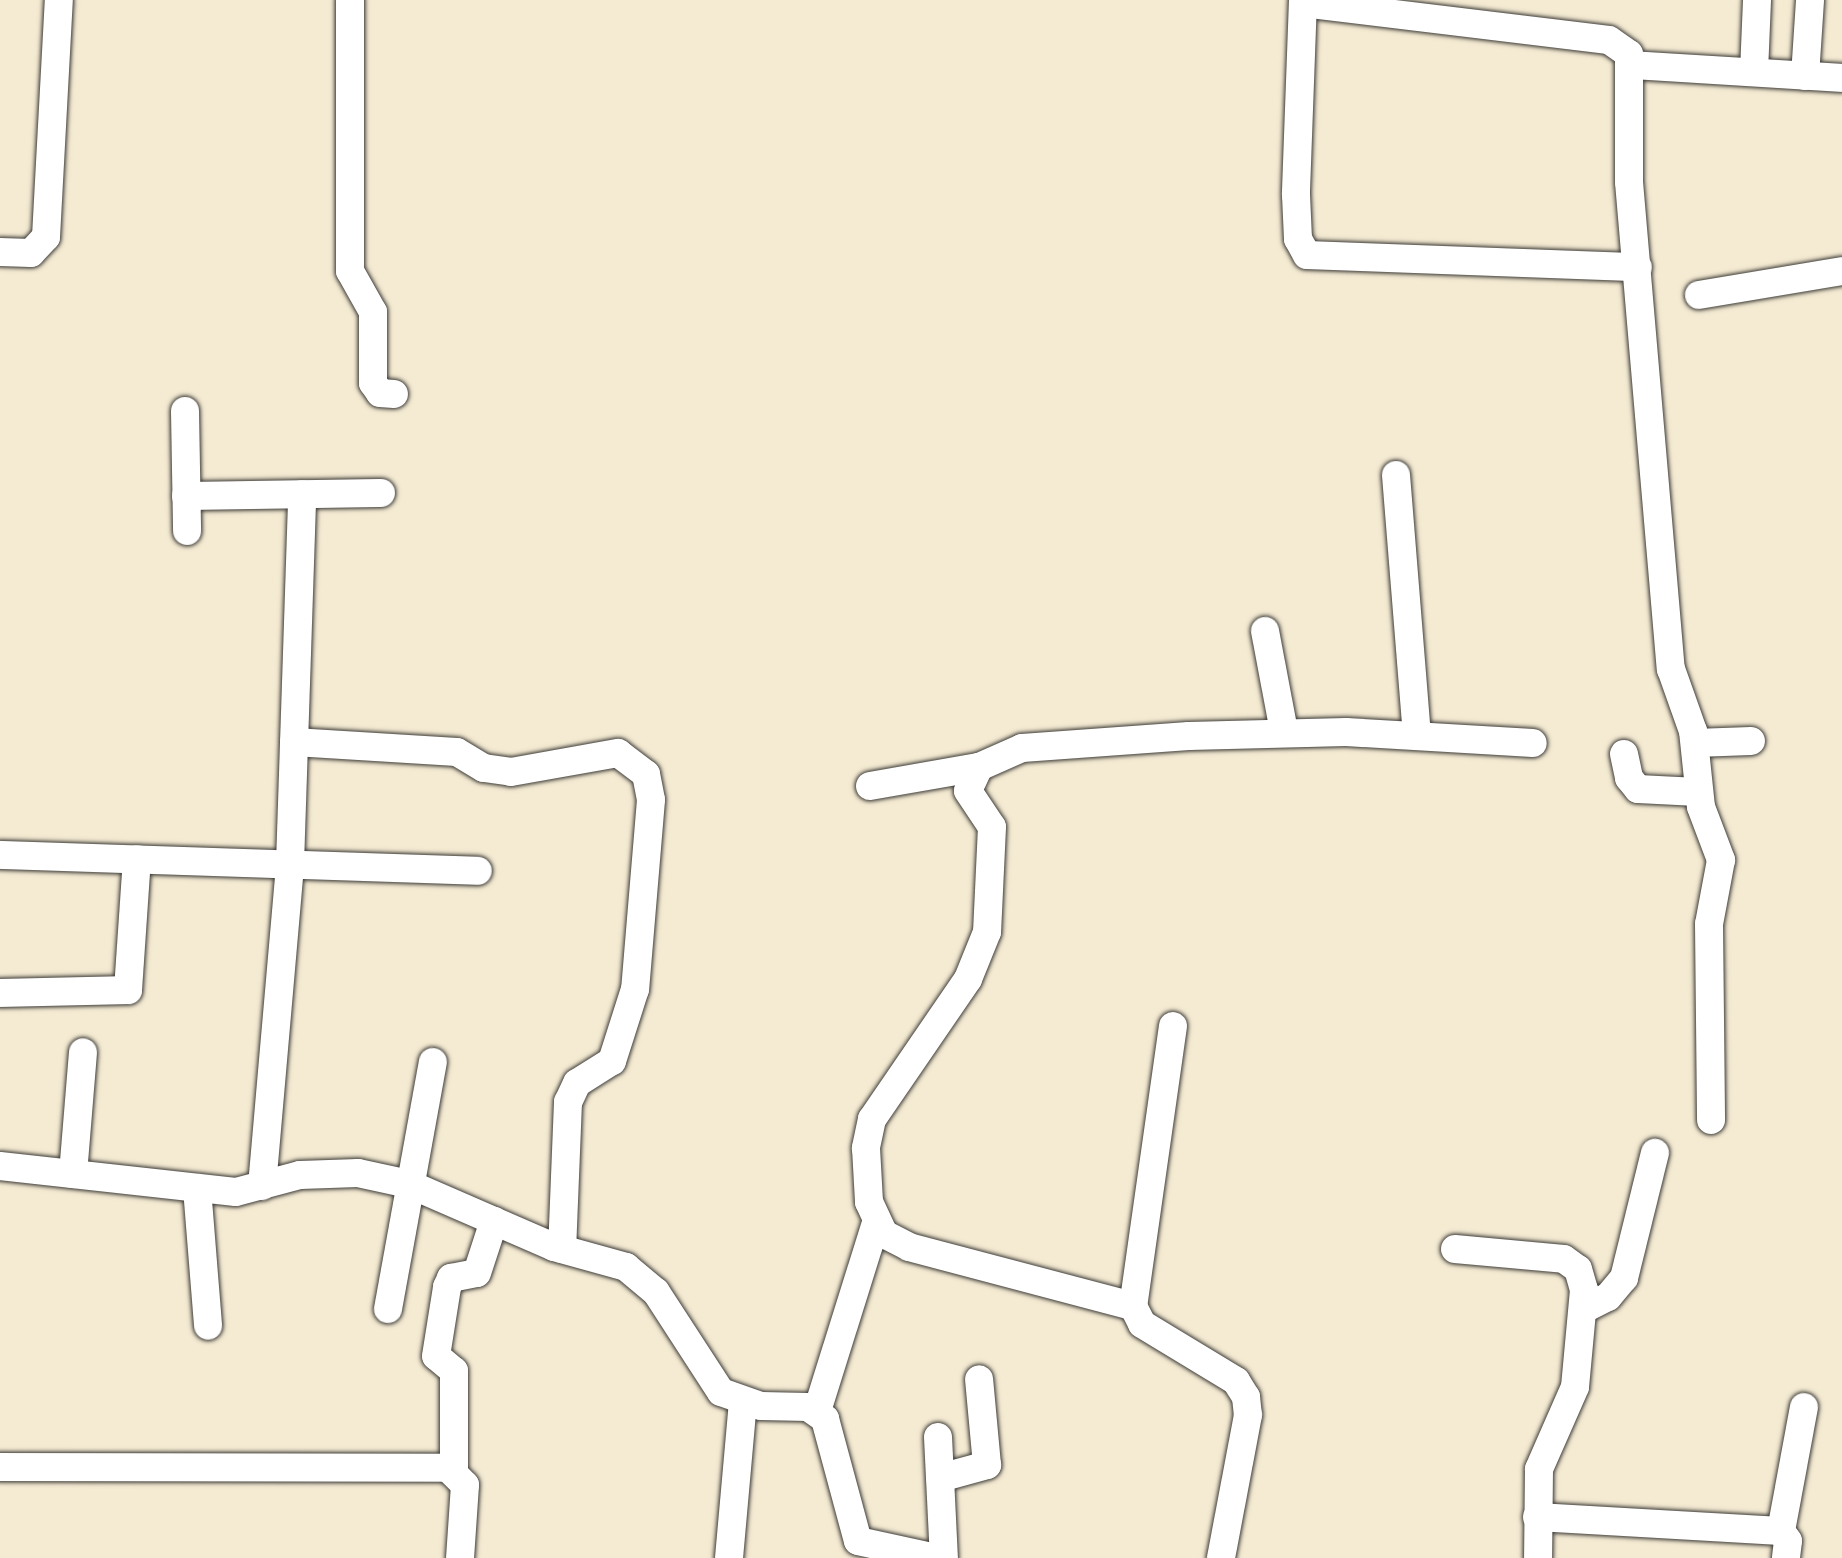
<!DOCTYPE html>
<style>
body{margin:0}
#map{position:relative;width:1842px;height:1558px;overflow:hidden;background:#f5ebd3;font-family:"Libre Bodoni",serif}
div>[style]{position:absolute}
.roads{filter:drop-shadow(0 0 2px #3d3b37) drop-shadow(0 0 2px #3d3b37)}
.minor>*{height:28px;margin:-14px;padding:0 14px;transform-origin:14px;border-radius:14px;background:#fff}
span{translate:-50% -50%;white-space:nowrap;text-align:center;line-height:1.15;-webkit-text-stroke:8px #fcf5e5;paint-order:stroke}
</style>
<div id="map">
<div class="roads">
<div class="minor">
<i style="left:350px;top:0;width:271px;rotate:90deg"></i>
<i style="left:350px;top:271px;width:47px;rotate:60.7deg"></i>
<i style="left:373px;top:312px;width:71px;rotate:90deg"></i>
<i style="left:373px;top:383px;width:12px;rotate:55deg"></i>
<i style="left:380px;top:393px;width:14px;rotate:4deg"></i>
<i style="left:1303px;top:0;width:195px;rotate:92.1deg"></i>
<i style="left:1296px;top:195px;width:44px;rotate:87.4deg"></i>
<i style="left:1298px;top:239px;width:18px;rotate:61deg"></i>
<i style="left:1307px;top:255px;width:331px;rotate:2.1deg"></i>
<i style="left:1303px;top:3px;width:308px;rotate:6.9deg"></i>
<i style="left:1609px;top:40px;width:24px;rotate:35deg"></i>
<i style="left:1629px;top:54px;width:128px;rotate:90deg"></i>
<i style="left:1629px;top:182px;width:489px;rotate:85.1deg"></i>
<i style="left:1671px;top:669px;width:66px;rotate:70.5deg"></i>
<i style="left:1693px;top:731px;width:76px;rotate:84deg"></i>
<i style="left:1701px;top:807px;width:57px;rotate:69.3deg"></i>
<i style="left:1721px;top:860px;width:65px;rotate:100.6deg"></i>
<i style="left:1709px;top:924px;width:196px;rotate:89.4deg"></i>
<i style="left:1631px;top:65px;width:211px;rotate:3.5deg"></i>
<i style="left:1754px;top:72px;width:72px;rotate:-87.6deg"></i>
<i style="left:1805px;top:76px;width:76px;rotate:-86.2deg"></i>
<i style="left:0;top:252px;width:31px;rotate:2deg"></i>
<i style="left:31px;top:253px;width:22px;rotate:-47deg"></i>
<i style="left:46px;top:237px;width:237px;rotate:-86.9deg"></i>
<i style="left:1699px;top:295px;width:145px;rotate:-9.5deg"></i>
<i style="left:185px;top:411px;width:120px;rotate:89deg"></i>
<i style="left:1396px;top:475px;width:260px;rotate:85.4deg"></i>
<i style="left:186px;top:496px;width:195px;rotate:-0.9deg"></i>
<i style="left:1265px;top:631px;width:103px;rotate:79.3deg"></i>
<i style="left:294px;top:742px;width:163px;rotate:3.5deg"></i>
<i style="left:457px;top:752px;width:31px;rotate:31deg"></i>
<i style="left:484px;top:768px;width:27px;rotate:8deg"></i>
<i style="left:511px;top:772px;width:109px;rotate:-10.1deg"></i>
<i style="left:618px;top:753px;width:35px;rotate:37deg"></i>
<i style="left:646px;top:774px;width:26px;rotate:79deg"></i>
<i style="left:651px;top:800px;width:190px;rotate:94.8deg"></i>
<i style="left:635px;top:989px;width:76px;rotate:107.7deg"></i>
<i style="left:612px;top:1061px;width:41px;rotate:147.8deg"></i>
<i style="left:577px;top:1083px;width:21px;rotate:115deg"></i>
<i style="left:568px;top:1102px;width:147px;rotate:92.3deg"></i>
<i style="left:1695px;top:743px;width:56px;rotate:-2deg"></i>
<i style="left:1624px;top:754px;width:25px;rotate:78deg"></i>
<i style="left:1629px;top:778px;width:14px;rotate:51deg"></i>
<i style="left:1638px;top:789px;width:60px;rotate:2.9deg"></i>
<i style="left:979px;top:767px;width:26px;rotate:115deg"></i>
<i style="left:968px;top:791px;width:43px;rotate:56.3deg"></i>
<i style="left:992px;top:827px;width:105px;rotate:92.7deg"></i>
<i style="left:987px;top:932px;width:51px;rotate:112deg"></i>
<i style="left:968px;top:979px;width:170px;rotate:124.4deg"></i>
<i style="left:872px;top:1119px;width:30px;rotate:102deg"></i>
<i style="left:866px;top:1148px;width:54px;rotate:86.8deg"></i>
<i style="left:869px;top:1202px;width:35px;rotate:65deg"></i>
<i style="left:884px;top:1234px;width:28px;rotate:27deg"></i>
<i style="left:909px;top:1247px;width:232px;rotate:14.8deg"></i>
<i style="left:870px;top:786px;width:111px;rotate:-9.9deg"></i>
<i style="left:979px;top:767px;width:47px;rotate:-23.8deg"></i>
<i style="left:1022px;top:748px;width:167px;rotate:-4.1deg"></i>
<i style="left:1189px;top:736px;width:157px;rotate:-1.5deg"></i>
<i style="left:1346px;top:732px;width:187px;rotate:3.4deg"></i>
<i style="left:0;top:855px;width:478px;rotate:1.9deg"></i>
<i style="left:0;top:993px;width:128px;rotate:-1.3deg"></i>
<i style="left:128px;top:990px;width:131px;rotate:-86.1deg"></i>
<i style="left:1173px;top:1026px;width:283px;rotate:98.1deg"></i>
<i style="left:1133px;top:1306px;width:20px;rotate:63deg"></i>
<i style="left:1142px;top:1324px;width:110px;rotate:31.2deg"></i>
<i style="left:1236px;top:1381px;width:19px;rotate:58deg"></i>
<i style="left:1246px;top:1397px;width:18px;rotate:84deg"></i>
<i style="left:1248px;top:1415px;width:146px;rotate:100.7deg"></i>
<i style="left:0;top:1166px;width:237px;rotate:6.3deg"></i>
<i style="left:236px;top:1192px;width:66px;rotate:-14.9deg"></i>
<i style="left:300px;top:1175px;width:58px;rotate:-2deg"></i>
<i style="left:358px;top:1173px;width:52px;rotate:12.2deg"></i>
<i style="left:409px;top:1184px;width:158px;rotate:23.5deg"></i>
<i style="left:554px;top:1247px;width:75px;rotate:15.5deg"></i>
<i style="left:626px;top:1267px;width:39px;rotate:40deg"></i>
<i style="left:656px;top:1292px;width:119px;rotate:57deg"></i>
<i style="left:721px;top:1392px;width:42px;rotate:19.3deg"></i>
<i style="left:761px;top:1406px;width:47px;rotate:1.2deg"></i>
<i style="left:808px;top:1407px;width:21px;rotate:35deg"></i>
<i style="left:825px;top:1419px;width:126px;rotate:74.9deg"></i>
<i style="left:858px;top:1541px;width:80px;rotate:12.3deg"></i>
<i style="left:73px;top:1174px;width:122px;rotate:-85.3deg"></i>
<i style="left:262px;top:1186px;width:323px;rotate:-85deg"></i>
<i style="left:290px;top:864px;width:370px;rotate:-88.1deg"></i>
<i style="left:197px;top:1188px;width:138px;rotate:85.4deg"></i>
<i style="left:1455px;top:1249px;width:109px;rotate:5.2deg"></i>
<i style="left:1564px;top:1259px;width:17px;rotate:36deg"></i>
<i style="left:1578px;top:1269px;width:22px;rotate:74deg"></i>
<i style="left:1584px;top:1290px;width:97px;rotate:95.3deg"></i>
<i style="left:1575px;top:1387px;width:90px;rotate:113.7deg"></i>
<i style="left:1539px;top:1469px;width:89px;rotate:90.6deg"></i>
<i style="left:388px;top:1309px;width:251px;rotate:-79.7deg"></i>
<i style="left:1584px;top:1309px;width:27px;rotate:-27deg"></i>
<i style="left:1608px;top:1297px;width:25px;rotate:-50deg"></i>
<i style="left:1624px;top:1278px;width:129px;rotate:-76.1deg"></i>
<i style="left:817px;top:1411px;width:197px;rotate:-72.6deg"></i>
<i style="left:938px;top:1437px;width:121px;rotate:87.2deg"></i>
<i style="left:0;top:1467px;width:448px;rotate:0.1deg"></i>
<i style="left:448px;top:1468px;width:24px;rotate:45deg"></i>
<i style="left:465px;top:1485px;width:73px;rotate:93.9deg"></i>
<i style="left:454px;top:1471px;width:100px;rotate:-90deg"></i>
<i style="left:454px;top:1371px;width:23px;rotate:-140deg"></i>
<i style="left:436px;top:1356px;width:70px;rotate:-80.9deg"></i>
<i style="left:447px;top:1287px;width:10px;rotate:-66deg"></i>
<i style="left:451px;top:1278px;width:26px;rotate:-11deg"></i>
<i style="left:477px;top:1273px;width:55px;rotate:-71.9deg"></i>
<i style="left:940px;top:1478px;width:49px;rotate:-15.5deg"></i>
<i style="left:987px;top:1465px;width:86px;rotate:-95.3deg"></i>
<i style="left:1537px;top:1517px;width:244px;rotate:3.3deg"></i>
<i style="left:1781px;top:1531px;width:12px;rotate:55deg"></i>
<i style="left:1788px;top:1541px;width:17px;rotate:97deg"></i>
<i style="left:1781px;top:1531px;width:126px;rotate:-79.5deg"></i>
<i style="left:729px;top:1558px;width:157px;rotate:-84.9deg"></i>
</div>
</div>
</div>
